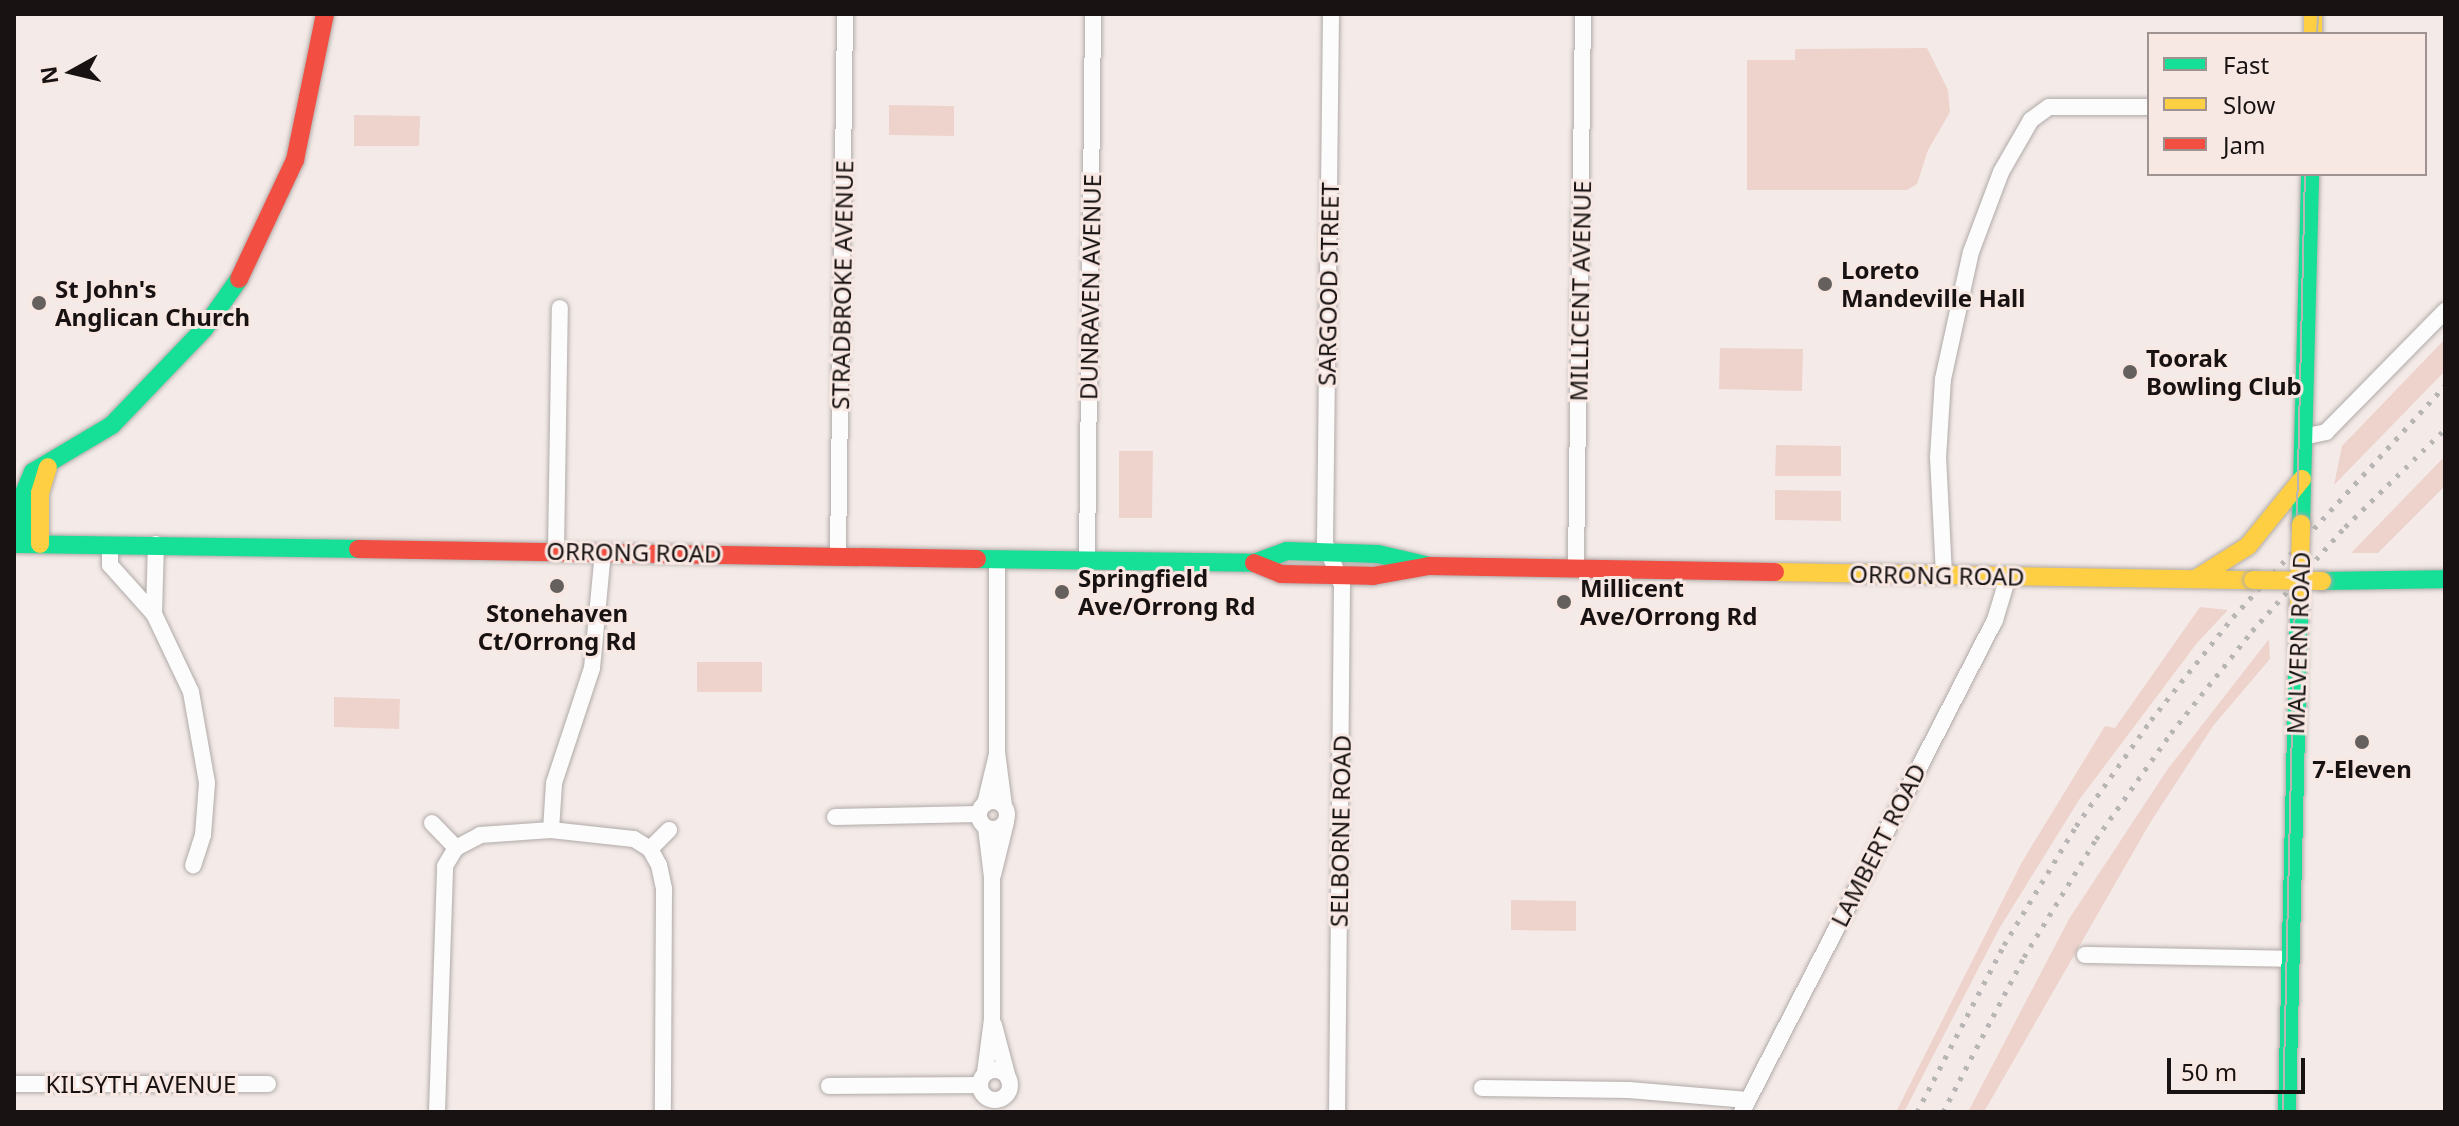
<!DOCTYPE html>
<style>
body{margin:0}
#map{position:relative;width:2459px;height:1126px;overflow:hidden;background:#f4ebe8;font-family:"Noto Sans",sans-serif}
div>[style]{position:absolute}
.green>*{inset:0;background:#eed3cd}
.roads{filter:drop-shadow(0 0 2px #b0aaa8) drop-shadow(0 0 2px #b0aaa8)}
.street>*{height:16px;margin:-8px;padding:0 8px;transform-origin:8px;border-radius:8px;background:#fdfcfc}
.street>.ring{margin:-8px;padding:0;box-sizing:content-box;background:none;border:16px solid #fdfcfc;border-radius:50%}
.fast>*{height:18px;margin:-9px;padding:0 9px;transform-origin:9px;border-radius:9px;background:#16e098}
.slow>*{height:18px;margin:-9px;padding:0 9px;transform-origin:9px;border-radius:9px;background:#ffcf43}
.jam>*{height:18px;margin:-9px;padding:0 9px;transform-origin:9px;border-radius:9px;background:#f24e42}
.tram>*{height:2px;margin:-1px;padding:0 1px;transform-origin:1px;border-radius:1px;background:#b8b5b5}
.rail>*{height:5px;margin-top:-2.5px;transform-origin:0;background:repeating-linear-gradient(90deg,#b8b5b5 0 4px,transparent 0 12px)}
.bridges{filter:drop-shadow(0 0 2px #b0aaa8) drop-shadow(0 0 2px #b0aaa8)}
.slow-bridge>*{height:18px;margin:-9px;padding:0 9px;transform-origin:9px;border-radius:9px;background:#ffcf43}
.dots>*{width:22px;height:22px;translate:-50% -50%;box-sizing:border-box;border:4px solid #f8e8e4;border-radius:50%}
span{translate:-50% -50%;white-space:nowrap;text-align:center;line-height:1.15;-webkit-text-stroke:6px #f8e8e4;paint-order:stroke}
.poi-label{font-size:24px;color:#181312;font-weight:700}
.left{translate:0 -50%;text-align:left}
.street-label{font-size:24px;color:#181312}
.frame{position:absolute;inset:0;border:16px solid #181312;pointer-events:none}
.legend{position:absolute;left:2147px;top:32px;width:280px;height:144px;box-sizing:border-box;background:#f8e8e4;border:2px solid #9e9390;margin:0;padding:10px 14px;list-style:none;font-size:24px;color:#181312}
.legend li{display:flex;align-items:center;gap:16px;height:40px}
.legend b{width:40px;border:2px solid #9e9390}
.north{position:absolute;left:32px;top:32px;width:80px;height:80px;-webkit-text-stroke:6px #f8e8e4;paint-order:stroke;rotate:262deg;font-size:22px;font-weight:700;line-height:32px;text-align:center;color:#181312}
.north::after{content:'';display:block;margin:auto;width:28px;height:36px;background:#181312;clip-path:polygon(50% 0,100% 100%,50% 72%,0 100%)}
.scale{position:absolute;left:2167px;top:1058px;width:138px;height:36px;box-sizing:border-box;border:4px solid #181312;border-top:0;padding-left:10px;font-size:24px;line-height:28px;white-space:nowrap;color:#181312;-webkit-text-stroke:6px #f8e8e4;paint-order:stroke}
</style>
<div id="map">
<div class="green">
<i style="clip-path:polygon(1927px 48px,1948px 90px,1950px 112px,1928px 150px,1917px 184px,1907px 190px,1747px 190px,1747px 60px,1795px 60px,1795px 49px)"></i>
<i style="clip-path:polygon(889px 105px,954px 106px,954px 136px,889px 135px)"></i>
<i style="clip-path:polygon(354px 115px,420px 116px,419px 146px,354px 146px)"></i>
<i style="clip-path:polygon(2445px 339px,2445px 371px,2334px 485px,2342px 446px)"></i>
<i style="clip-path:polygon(1720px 348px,1803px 349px,1802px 391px,1719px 389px)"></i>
<i style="clip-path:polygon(1776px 445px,1841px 446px,1841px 476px,1775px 476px)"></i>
<i style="clip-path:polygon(1119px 451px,1153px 451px,1152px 518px,1119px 518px)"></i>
<i style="clip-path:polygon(2445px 456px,2445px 486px,2378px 553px,2351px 553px)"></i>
<i style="clip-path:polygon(1775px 490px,1841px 491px,1841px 521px,1775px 520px)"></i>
<i style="clip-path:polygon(2200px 607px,2228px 610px,2197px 643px,2079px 800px,1999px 929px,1904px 1112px,1896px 1112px,2022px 862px,2105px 726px,2115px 728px)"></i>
<i style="clip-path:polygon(2269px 639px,2270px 659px,2213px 726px,2150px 823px,1984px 1112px,1968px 1112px,2069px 919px,2167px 770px)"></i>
<i style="clip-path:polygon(697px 662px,762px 662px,762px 692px,697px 692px)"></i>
<i style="clip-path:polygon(334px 697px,400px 699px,399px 729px,334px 727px)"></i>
<i style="clip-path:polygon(1511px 900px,1576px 901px,1576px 931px,1511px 930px)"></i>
</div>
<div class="roads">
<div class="street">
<i style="left:1331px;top:14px;width:529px;rotate:90.65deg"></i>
<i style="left:1325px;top:543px;width:45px;rotate:68deg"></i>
<i style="left:1342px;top:585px;width:527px;rotate:90.54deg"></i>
<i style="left:2303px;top:437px;width:24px;rotate:-12deg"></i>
<i style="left:2326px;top:432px;width:170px;rotate:-45.5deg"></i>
<i style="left:110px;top:545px;width:20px;rotate:90deg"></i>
<i style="left:110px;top:565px;width:66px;rotate:48.1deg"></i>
<i style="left:154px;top:614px;width:86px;rotate:64.6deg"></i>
<i style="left:191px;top:692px;width:92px;rotate:80deg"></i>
<i style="left:207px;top:783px;width:52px;rotate:94.4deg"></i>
<i style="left:203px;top:835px;width:32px;rotate:108deg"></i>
<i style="left:556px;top:551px;width:243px;rotate:-89.1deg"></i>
<i style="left:838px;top:556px;width:542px;rotate:-89.26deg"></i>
<i style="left:997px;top:559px;width:193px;rotate:90deg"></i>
<i style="left:997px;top:752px;width:54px;rotate:82.6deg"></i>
<i style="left:1087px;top:560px;width:546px;rotate:-89.37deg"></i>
<i style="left:1576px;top:568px;width:554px;rotate:-89.28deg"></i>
<i style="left:1944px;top:575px;width:117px;rotate:-92.9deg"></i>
<i style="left:1938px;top:458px;width:79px;rotate:-86.4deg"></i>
<i style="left:1943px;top:379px;width:130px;rotate:-77.6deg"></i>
<i style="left:1971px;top:252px;width:85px;rotate:-69.4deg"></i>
<i style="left:2001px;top:172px;width:60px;rotate:-60deg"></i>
<i style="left:2031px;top:120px;width:22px;rotate:-36deg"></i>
<i style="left:2049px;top:107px;width:100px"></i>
<i style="left:154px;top:614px;width:70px;rotate:-88.4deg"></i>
<i class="ring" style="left:979px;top:801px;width:12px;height:12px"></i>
<i style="left:985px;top:804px;width:51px;rotate:-76.5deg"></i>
<i style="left:835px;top:817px;width:144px;rotate:-1.2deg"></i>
<i style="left:432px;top:823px;width:35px;rotate:46deg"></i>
<i style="left:551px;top:830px;width:47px;rotate:-86.3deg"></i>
<i style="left:554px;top:783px;width:121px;rotate:-71.7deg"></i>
<i style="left:592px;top:668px;width:117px;rotate:-84.6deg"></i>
<i style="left:650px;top:849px;width:27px;rotate:-45deg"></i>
<i style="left:993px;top:875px;width:55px;rotate:-76.2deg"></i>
<i style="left:2085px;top:955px;width:206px;rotate:1.1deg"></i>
<i style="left:994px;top:1025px;width:55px;rotate:75.2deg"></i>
<i class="ring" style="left:980px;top:1070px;width:14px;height:14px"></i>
<i style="left:985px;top:1073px;width:54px;rotate:-82.6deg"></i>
<i style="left:992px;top:1019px;width:142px;rotate:-90deg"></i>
<i style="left:992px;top:877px;width:49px;rotate:-97deg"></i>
<i style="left:14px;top:1084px;width:254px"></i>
<i style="left:829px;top:1086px;width:151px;rotate:-0.4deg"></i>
<i style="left:1482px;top:1088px;width:147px;rotate:0.8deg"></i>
<i style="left:1629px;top:1090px;width:119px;rotate:4.8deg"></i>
<i style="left:437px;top:1112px;width:246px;rotate:-88.1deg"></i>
<i style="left:445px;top:866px;width:21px;rotate:-59deg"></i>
<i style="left:456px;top:848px;width:27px;rotate:-28deg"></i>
<i style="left:480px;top:835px;width:71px;rotate:-4deg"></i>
<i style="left:551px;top:830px;width:83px;rotate:6.2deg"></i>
<i style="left:634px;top:839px;width:19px;rotate:32deg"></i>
<i style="left:650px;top:849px;width:18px;rotate:61deg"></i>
<i style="left:659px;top:865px;width:25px;rotate:78deg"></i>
<i style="left:664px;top:889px;width:223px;rotate:90.3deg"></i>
<i style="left:1742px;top:1112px;width:553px;rotate:-62.79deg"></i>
<i style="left:1995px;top:620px;width:45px;rotate:-73.2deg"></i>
</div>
<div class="fast">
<i style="left:2301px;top:524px;width:350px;rotate:-88.5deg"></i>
<i style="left:14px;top:544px;width:344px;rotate:0.8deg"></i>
<i style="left:22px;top:544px;width:51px;rotate:-87.8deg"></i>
<i style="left:24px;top:493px;width:23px;rotate:-67deg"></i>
<i style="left:33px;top:472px;width:92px;rotate:-30.7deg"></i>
<i style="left:112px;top:425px;width:133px;rotate:-46.2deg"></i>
<i style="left:204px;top:329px;width:61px;rotate:-55deg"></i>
<i style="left:977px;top:559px;width:277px;rotate:0.8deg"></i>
<i style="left:1254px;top:563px;width:35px;rotate:-20deg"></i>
<i style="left:1287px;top:551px;width:91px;rotate:1.9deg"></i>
<i style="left:1378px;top:554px;width:52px;rotate:13.2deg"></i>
<i style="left:2322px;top:581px;width:123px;rotate:-0.9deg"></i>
<i style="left:2287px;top:1112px;width:505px;rotate:-88.64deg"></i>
</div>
<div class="slow">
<i style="left:2313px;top:14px;width:20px;rotate:90deg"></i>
<i style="left:40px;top:544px;width:51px;rotate:-90deg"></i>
<i style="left:40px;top:493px;width:27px;rotate:-73deg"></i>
<i style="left:1775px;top:572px;width:478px;rotate:1deg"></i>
<i style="left:2197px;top:578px;width:60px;rotate:-32.1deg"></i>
<i style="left:2248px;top:546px;width:86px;rotate:-51.1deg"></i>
</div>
<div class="jam">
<i style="left:239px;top:279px;width:132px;rotate:-64.8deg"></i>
<i style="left:295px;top:160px;width:149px;rotate:-78.4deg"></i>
<i style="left:358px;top:549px;width:619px;rotate:0.93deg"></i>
<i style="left:1254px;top:563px;width:29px;rotate:22deg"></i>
<i style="left:1281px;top:574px;width:92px;rotate:1.2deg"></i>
<i style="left:1373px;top:576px;width:57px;rotate:-10.1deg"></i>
<i style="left:1429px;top:566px;width:346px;rotate:1deg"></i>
</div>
</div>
<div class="tram">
<i style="left:2317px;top:34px;width:20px;rotate:-87deg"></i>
<i style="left:2283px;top:1112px;width:938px;rotate:-88.66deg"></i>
</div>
<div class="rail">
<i style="left:1917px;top:1112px;width:188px;rotate:-62.5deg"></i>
<i style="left:2004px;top:945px;width:139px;rotate:-58.8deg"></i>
<i style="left:2076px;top:826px;width:130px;rotate:-54.7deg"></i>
<i style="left:2151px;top:720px;width:132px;rotate:-51.5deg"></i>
<i style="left:2233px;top:617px;width:314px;rotate:-47.5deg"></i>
<i style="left:1943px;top:1112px;width:175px;rotate:-62.4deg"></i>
<i style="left:2024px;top:957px;width:138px;rotate:-58.6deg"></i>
<i style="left:2096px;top:839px;width:130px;rotate:-54.7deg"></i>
<i style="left:2171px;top:733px;width:130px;rotate:-51.5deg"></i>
<i style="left:2252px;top:631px;width:140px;rotate:-48.2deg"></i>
<i style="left:2345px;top:527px;width:140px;rotate:-44.4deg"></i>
</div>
<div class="bridges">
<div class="slow-bridge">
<i style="left:2253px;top:580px;width:69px;rotate:0.8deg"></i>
<i style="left:2299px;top:607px;width:83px;rotate:-88.6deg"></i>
</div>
</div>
<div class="dots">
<i style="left:1825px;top:284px;background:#655f5d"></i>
<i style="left:39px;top:303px;background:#655f5d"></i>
<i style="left:2130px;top:372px;background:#655f5d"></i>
<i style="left:557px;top:586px;background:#655f5d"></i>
<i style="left:1062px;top:592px;background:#655f5d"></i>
<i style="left:1564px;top:602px;background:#655f5d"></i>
<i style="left:2362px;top:742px;background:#655f5d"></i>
</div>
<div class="poi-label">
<span class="left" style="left:1841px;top:284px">Loreto<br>Mandeville Hall</span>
<span class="left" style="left:55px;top:303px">St John's<br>Anglican Church</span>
<span class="left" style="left:2146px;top:372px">Toorak<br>Bowling Club</span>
<span class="left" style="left:1078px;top:592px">Springfield<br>Ave/Orrong Rd</span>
<span class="left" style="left:1580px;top:602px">Millicent<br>Ave/Orrong Rd</span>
<span style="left:557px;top:627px">Stonehaven<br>Ct/Orrong Rd</span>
<span style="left:2362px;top:769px">7-Eleven</span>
</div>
<div class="street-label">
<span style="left:1328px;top:284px;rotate:-89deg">SARGOOD STREET</span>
<span style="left:842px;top:285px;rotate:-89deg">STRADBROKE AVENUE</span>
<span style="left:1090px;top:287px;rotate:-89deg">DUNRAVEN AVENUE</span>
<span style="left:1580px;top:291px;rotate:-89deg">MILLICENT AVENUE</span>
<span style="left:634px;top:552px;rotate:1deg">ORRONG ROAD</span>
<span style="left:1937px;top:575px;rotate:1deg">ORRONG ROAD</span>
<span style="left:2298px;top:643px;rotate:-88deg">MALVERN ROAD</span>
<span style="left:1340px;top:831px;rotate:-89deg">SELBORNE ROAD</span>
<span style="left:1878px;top:845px;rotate:-63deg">LAMBERT ROAD</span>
<span style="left:141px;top:1084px">KILSYTH AVENUE</span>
</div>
<div class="frame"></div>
<ul class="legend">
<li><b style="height:10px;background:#16e098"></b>Fast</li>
<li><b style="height:10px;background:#ffcf43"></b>Slow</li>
<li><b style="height:10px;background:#f24e42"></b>Jam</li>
</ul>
<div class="north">N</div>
<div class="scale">50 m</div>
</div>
